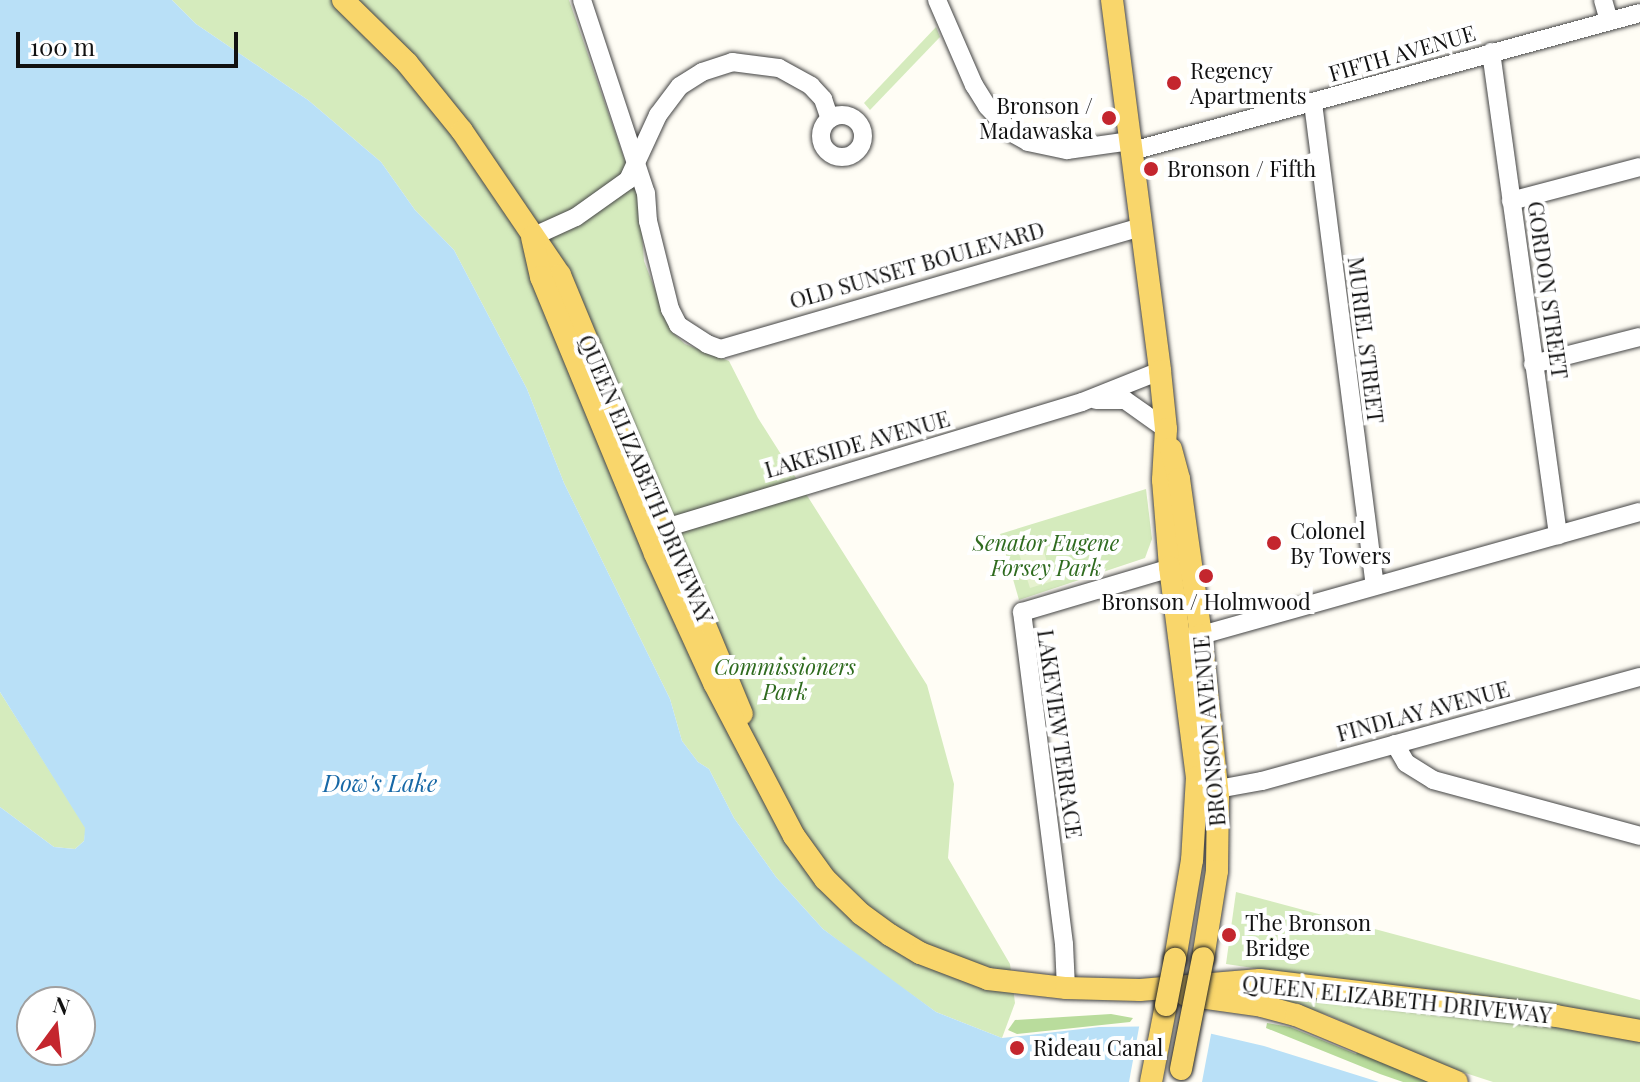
<!DOCTYPE html>
<style>
body{margin:0}
#map{position:relative;width:1640px;height:1082px;overflow:hidden;background:#fffdf5;font-family:"Playfair Display",serif}
div>[style]{position:absolute}
.green>*{inset:0;background:#d5ebbd}
.forest>*{inset:0;background:#b9dc9c}
.pitch>*{inset:0;background:#e6f2cf}
.water>*{inset:0;background:#b9e0f7}
.pier>*{inset:0;background:#fffdf5}
.roads{filter:drop-shadow(0 0 2px #444) drop-shadow(0 0 2px #444)}
.minor>*{height:18px;margin:-9px;padding:0 9px;transform-origin:9px;border-radius:9px;background:#fff}
.minor>.ring{margin:-9px;padding:0;box-sizing:content-box;background:none;border:18px solid #fff;border-radius:50%}
.major>*{height:22px;margin:-11px;padding:0 11px;transform-origin:11px;border-radius:11px;background:#f9d66b}
.bridges{filter:drop-shadow(0 0 2px #222) drop-shadow(0 0 2px #222)}
.major-bridge>*{height:22px;margin:-11px;padding:0 11px;transform-origin:11px;border-radius:11px;background:#f9d66b}
.dots>*{width:22px;height:22px;translate:-50% -50%;box-sizing:border-box;border:4px solid #fff;border-radius:50%}
span{translate:-50% -50%;white-space:nowrap;text-align:center;line-height:1.15;-webkit-text-stroke:8px #fff;paint-order:stroke}
.street-label{font-size:22px;color:#111}
.poi-label{font-size:22px;color:#111}
.left{translate:0 -50%;text-align:left}
.right{translate:-100% -50%;text-align:right}
.park-label{font-size:22px;color:#2f6b1f;font-style:italic}
.water-label{font-size:24px;color:#1768a6;font-style:italic}
.north{position:absolute;left:16px;top:986px;width:80px;height:80px;box-sizing:border-box;background:#fff;border:2px solid #a0a0a0;border-radius:50%;rotate:15deg;font-size:22px;font-weight:700;line-height:32px;text-align:center;color:#111}
.north::after{content:'';display:block;margin:auto;width:28px;height:36px;background:#c4262e;clip-path:polygon(50% 0,100% 100%,50% 72%,0 100%)}
.scale{position:absolute;left:16px;top:32px;width:222px;height:36px;box-sizing:border-box;border:4px solid #111;border-top:0;padding-left:10px;font-size:24px;line-height:28px;white-space:nowrap;color:#111;-webkit-text-stroke:6px #fff;paint-order:stroke}
</style>
<div id="map">
<div class="green">
<i style="clip-path:polygon(172px 0,569px 0,640px 204px,644px 261px,671px 331px,685px 344px,729px 361px,758px 418px,927px 685px,954px 784px,948px 858px,1010px 964px,1015px 1003px,1002px 1038px,936px 1012px,877px 970px,823px 929px,776px 877px,734px 818px,709px 769px,698px 762px,682px 741px,670px 699px,564px 483px,527px 389px,454px 250px,415px 210px,381px 162px,308px 100px,196px 24px)"></i>
<i style="clip-path:polygon(936px 27px,940px 37px,870px 110px,864px 103px)"></i>
<i style="clip-path:polygon(1146px 489px,1152px 539px,1145px 558px,1019px 600px,1000px 534px)"></i>
<i style="clip-path:polygon(0 692px,86px 828px,84px 841px,75px 849px,54px 847px,0 807px)"></i>
<i style="clip-path:polygon(1236px 892px,1640px 1000px,1640px 1024px,1226px 964px)"></i>
<i style="clip-path:polygon(1266px 991px,1568px 1026px,1640px 1039px,1640px 1082px,1493px 1082px,1444px 1066px,1328px 1015px,1266px 997px)"></i>
</div>
<div class="forest">
<i style="clip-path:polygon(1111px 1014px,1133px 1018px,1130px 1022px,1017px 1034px,1008px 1030px,1015px 1020px)"></i>
<i style="clip-path:polygon(1267px 1023px,1290px 1027px,1356px 1054px,1361px 1048px,1442px 1082px,1403px 1082px,1380px 1074px,1266px 1028px)"></i>
</div>
<div class="pitch">
<i style="clip-path:polygon(1039px 536px,1053px 581px,1030px 588px,1016px 544px)"></i>
</div>
<div class="water">
<i style="clip-path:polygon(evenodd,0 0,172px 0,196px 24px,308px 100px,381px 162px,415px 210px,454px 250px,527px 389px,564px 483px,670px 699px,682px 741px,698px 762px,709px 769px,734px 818px,776px 877px,823px 929px,936px 1012px,1002px 1038px,1099px 1027px,1178px 1026px,1264px 1046px,1379px 1082px,0 1082px,0 807px,54px 847px,75px 849px,84px 841px,85px 828px,0 692px,0 0,32px 1002px,80px 1002px,80px 1050px,32px 1050px,32px 1002px)"></i>
</div>
<div class="pier">
<i style="clip-path:polygon(1140px 1022px,1179px 1022px,1212px 1029px,1202px 1082px,1129px 1082px)"></i>
</div>
<div class="roads">
<div class="minor">
<i style="left:582px;top:0;width:203px;rotate:71.7deg"></i>
<i style="left:646px;top:193px;width:28px;rotate:86deg"></i>
<i style="left:648px;top:221px;width:91px;rotate:76deg"></i>
<i style="left:670px;top:309px;width:18px;rotate:63deg"></i>
<i style="left:678px;top:325px;width:35px;rotate:33deg"></i>
<i style="left:707px;top:344px;width:15px;rotate:20deg"></i>
<i style="left:721px;top:349px;width:437px;rotate:-16.2deg"></i>
<i style="left:937px;top:0;width:93px;rotate:66.5deg"></i>
<i style="left:974px;top:85px;width:25px;rotate:58deg"></i>
<i style="left:987px;top:106px;width:37px;rotate:47deg"></i>
<i style="left:1012px;top:133px;width:18px;rotate:29deg"></i>
<i style="left:1028px;top:142px;width:40px;rotate:12deg"></i>
<i style="left:1067px;top:150px;width:64px;rotate:-8.1deg"></i>
<i style="left:1603px;top:0;width:22px;rotate:74deg"></i>
<i style="left:1491px;top:52px;width:488px;rotate:82.1deg"></i>
<i style="left:1313px;top:103px;width:485px;rotate:82.7deg"></i>
<i class="ring" style="left:821px;top:115px;width:24px;height:24px"></i>
<i style="left:1132px;top:151px;width:526px;rotate:-15.2deg"></i>
<i style="left:1511px;top:201px;width:133px;rotate:-14.8deg"></i>
<i style="left:532px;top:237px;width:48px;rotate:-24.4deg"></i>
<i style="left:576px;top:217px;width:64px;rotate:-35.4deg"></i>
<i style="left:628px;top:180px;width:72px;rotate:-65.2deg"></i>
<i style="left:658px;top:115px;width:36px;rotate:-53deg"></i>
<i style="left:680px;top:86px;width:26px;rotate:-32deg"></i>
<i style="left:702px;top:72px;width:32px;rotate:-18deg"></i>
<i style="left:732px;top:62px;width:47px;rotate:7.3deg"></i>
<i style="left:779px;top:68px;width:37px;rotate:29deg"></i>
<i style="left:811px;top:86px;width:18px;rotate:47deg"></i>
<i style="left:823px;top:99px;width:21px;rotate:71deg"></i>
<i style="left:1533px;top:364px;width:110px;rotate:-14.2deg"></i>
<i style="left:1096px;top:400px;width:29px"></i>
<i style="left:1125px;top:400px;width:50px;rotate:35.3deg"></i>
<i style="left:652px;top:532px;width:449px;rotate:-16.8deg"></i>
<i style="left:1082px;top:402px;width:84px;rotate:-21.7deg"></i>
<i style="left:1191px;top:638px;width:466px;rotate:-15.7deg"></i>
<i style="left:1395px;top:744px;width:22px;rotate:60deg"></i>
<i style="left:1406px;top:763px;width:32px;rotate:32deg"></i>
<i style="left:1433px;top:780px;width:214px;rotate:15.1deg"></i>
<i style="left:1218px;top:789px;width:45px;rotate:-10.3deg"></i>
<i style="left:1262px;top:781px;width:392px;rotate:-15.4deg"></i>
<i style="left:1066px;top:988px;width:44px;rotate:-92.6deg"></i>
<i style="left:1064px;top:944px;width:335px;rotate:-97.2deg"></i>
<i style="left:1022px;top:612px;width:166px;rotate:-16.5deg"></i>
</div>
<div class="major">
<i style="left:343px;top:0;width:90px;rotate:44.5deg"></i>
<i style="left:407px;top:63px;width:87px;rotate:51deg"></i>
<i style="left:462px;top:131px;width:174px;rotate:55.8deg"></i>
<i style="left:560px;top:275px;width:475px;rotate:67.5deg"></i>
<i style="left:1112px;top:0;width:374px;rotate:82.6deg"></i>
<i style="left:1160px;top:371px;width:58px;rotate:84.1deg"></i>
<i style="left:1166px;top:429px;width:51px;rotate:93.4deg"></i>
<i style="left:1163px;top:480px;width:87px;rotate:85.4deg"></i>
<i style="left:1170px;top:567px;width:212px;rotate:82.7deg"></i>
<i style="left:1197px;top:777px;width:83px;rotate:93.4deg"></i>
<i style="left:1192px;top:860px;width:100px;rotate:99.7deg"></i>
<i style="left:532px;top:237px;width:41px;rotate:77.3deg"></i>
<i style="left:541px;top:277px;width:300px;rotate:67.6deg"></i>
<i style="left:655px;top:554px;width:142px;rotate:65.4deg"></i>
<i style="left:714px;top:683px;width:173px;rotate:62.4deg"></i>
<i style="left:794px;top:836px;width:53px;rotate:54.2deg"></i>
<i style="left:825px;top:879px;width:50px;rotate:44.2deg"></i>
<i style="left:861px;top:914px;width:36px;rotate:36deg"></i>
<i style="left:890px;top:935px;width:35px;rotate:31deg"></i>
<i style="left:920px;top:953px;width:73px;rotate:20.9deg"></i>
<i style="left:988px;top:979px;width:79px;rotate:6.6deg"></i>
<i style="left:1066px;top:988px;width:74px;rotate:1.5deg"></i>
<i style="left:1140px;top:990px;width:120px;rotate:-4.8deg"></i>
<i style="left:1260px;top:980px;width:298px;rotate:6.9deg"></i>
<i style="left:1556px;top:1016px;width:85px;rotate:10.1deg"></i>
<i style="left:1171px;top:449px;width:31px;rotate:75deg"></i>
<i style="left:1179px;top:479px;width:158px;rotate:82deg"></i>
<i style="left:1201px;top:635px;width:163px;rotate:84deg"></i>
<i style="left:1218px;top:797px;width:74px;rotate:90.8deg"></i>
<i style="left:1217px;top:871px;width:88px;rotate:99.1deg"></i>
<i style="left:1186px;top:995px;width:77px;rotate:8.2deg"></i>
<i style="left:1262px;top:1006px;width:35px;rotate:15deg"></i>
<i style="left:1296px;top:1015px;width:174px;rotate:22.6deg"></i>
<i style="left:1151px;top:1082px;width:78px;rotate:-79deg"></i>
</div>
</div>
<div class="bridges">
<div class="major-bridge">
<i style="left:1166px;top:1005px;width:47px;rotate:-78.9deg"></i>
<i style="left:1181px;top:1069px;width:113px;rotate:-78.8deg"></i>
</div>
</div>
<div class="dots">
<i style="left:1174px;top:83px;background:#c4262e"></i>
<i style="left:1109px;top:118px;background:#c4262e"></i>
<i style="left:1151px;top:169px;background:#c4262e"></i>
<i style="left:1274px;top:543px;background:#c4262e"></i>
<i style="left:1206px;top:576px;background:#c4262e"></i>
<i style="left:1229px;top:935px;background:#c4262e"></i>
<i style="left:1017px;top:1048px;background:#c4262e"></i>
</div>
<div class="street-label">
<span style="left:1402px;top:53px;rotate:-16deg">FIFTH AVENUE</span>
<span style="left:917px;top:265px;rotate:-16deg">OLD SUNSET BOULEVARD</span>
<span style="left:1548px;top:290px;rotate:82deg">GORDON STREET</span>
<span style="left:1366px;top:340px;rotate:83deg">MURIEL STREET</span>
<span style="left:857px;top:444px;rotate:-16deg">LAKESIDE AVENUE</span>
<span style="left:646px;top:479px;rotate:67deg">QUEEN ELIZABETH DRIVEWAY</span>
<span style="left:1423px;top:711px;rotate:-15deg">FINDLAY AVENUE</span>
<span style="left:1209px;top:731px;rotate:-95deg">BRONSON AVENUE</span>
<span style="left:1060px;top:734px;rotate:82deg">LAKEVIEW TERRACE</span>
<span style="left:1397px;top:999px;rotate:6deg">QUEEN ELIZABETH DRIVEWAY</span>
</div>
<div class="poi-label">
<span class="left" style="left:1190px;top:83px">Regency<br>Apartments</span>
<span class="right" style="left:1093px;top:118px">Bronson /<br>Madawaska</span>
<span class="left" style="left:1167px;top:169px">Bronson / Fifth</span>
<span class="left" style="left:1290px;top:543px">Colonel<br>By Towers</span>
<span style="left:1206px;top:602px">Bronson / Holmwood</span>
<span class="left" style="left:1245px;top:935px">The Bronson<br>Bridge</span>
<span class="left" style="left:1033px;top:1048px">Rideau Canal</span>
</div>
<div class="park-label">
<span style="left:1046px;top:555px">Senator Eugene<br>Forsey Park</span>
<span style="left:785px;top:679px">Commissioners<br>Park</span>
</div>
<div class="water-label">
<span style="left:380px;top:783px">Dow's Lake</span>
</div>
<div class="north">N</div>
<div class="scale">100 m</div>
</div>
